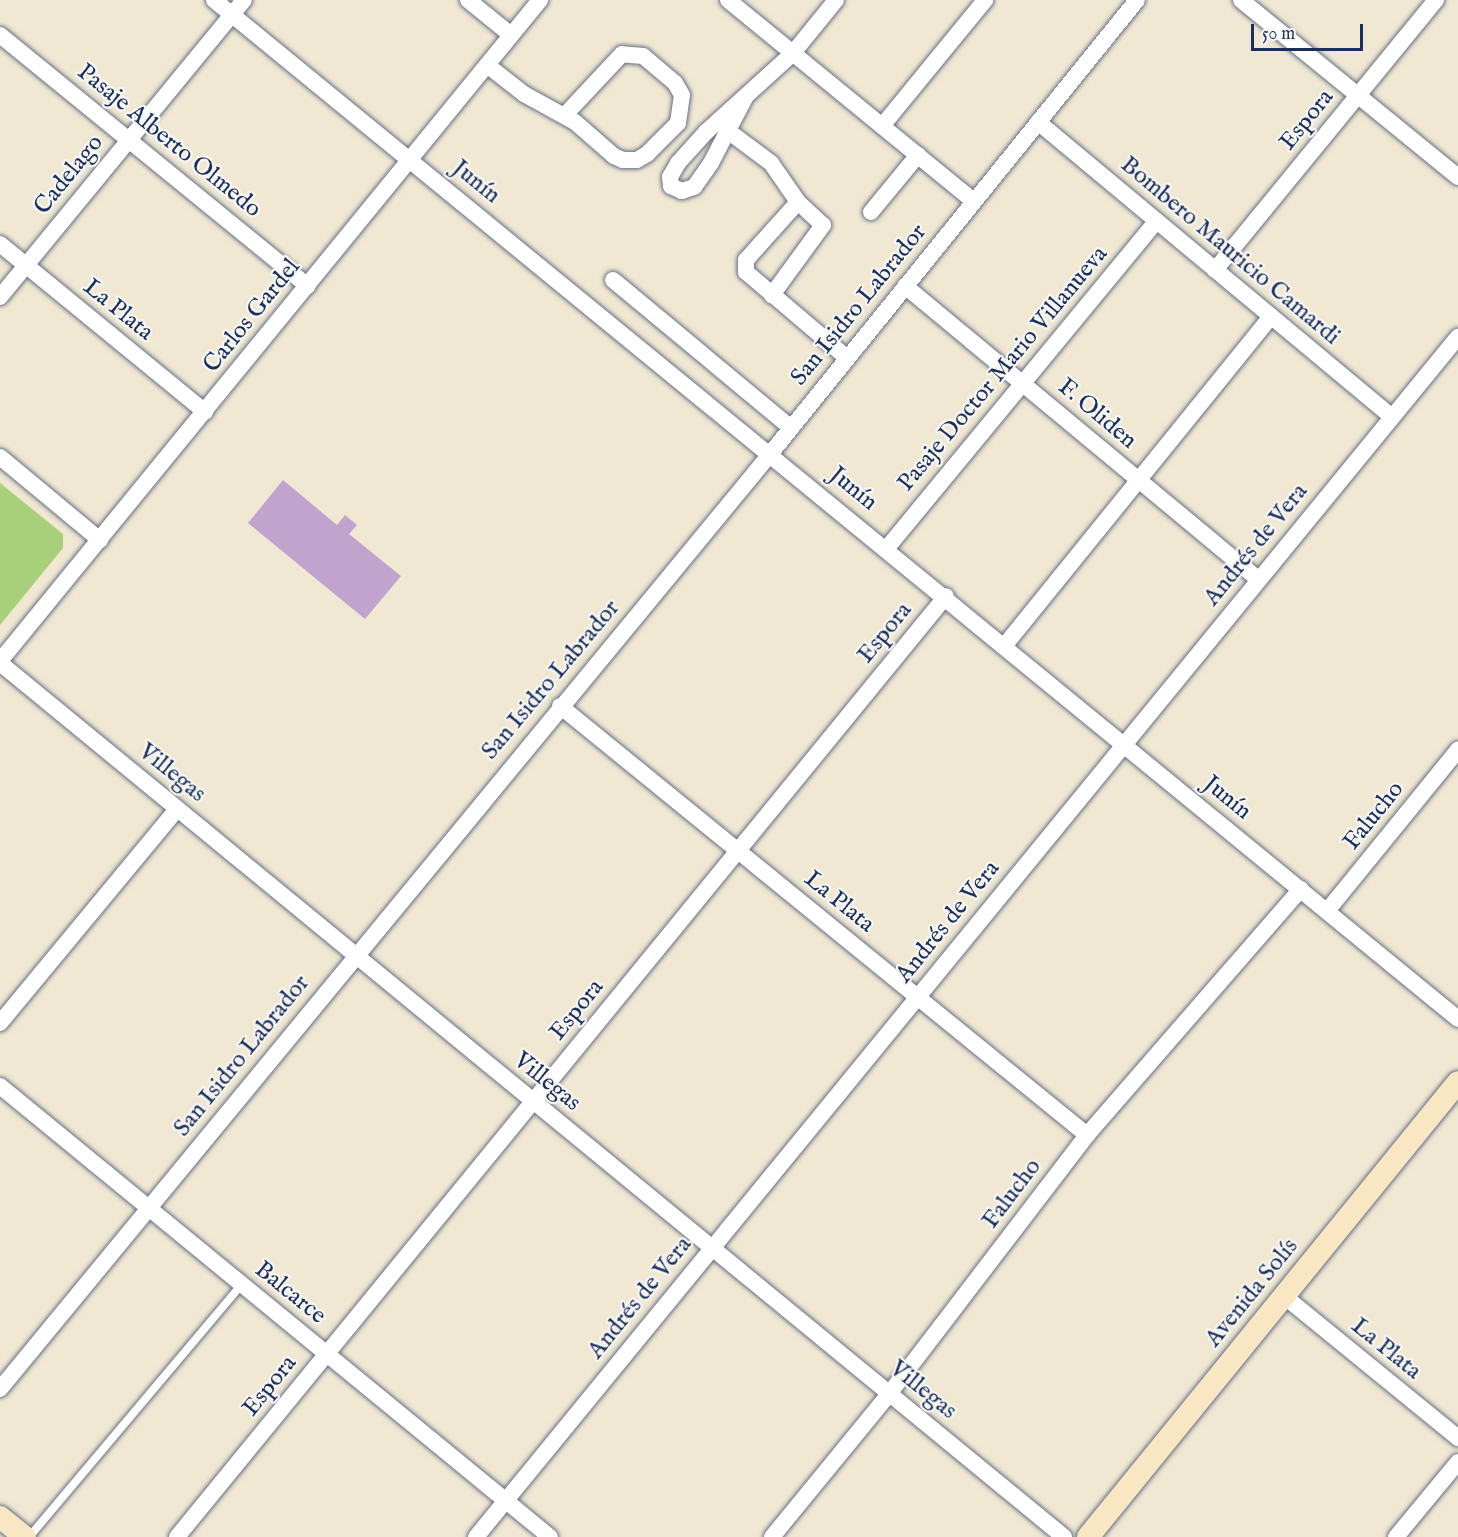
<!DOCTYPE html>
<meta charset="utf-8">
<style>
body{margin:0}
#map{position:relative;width:1458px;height:1537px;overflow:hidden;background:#f0e8d2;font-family:"IM FELL English",serif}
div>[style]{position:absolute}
.green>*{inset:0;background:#a8cf79}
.building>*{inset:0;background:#c1a3cd}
.roads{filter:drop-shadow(0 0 2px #667087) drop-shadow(0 0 2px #667087)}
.lane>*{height:8px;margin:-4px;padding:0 4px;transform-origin:4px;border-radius:4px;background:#fff}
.street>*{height:16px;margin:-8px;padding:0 8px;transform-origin:8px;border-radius:8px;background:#fff}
.secondary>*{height:22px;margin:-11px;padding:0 11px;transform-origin:11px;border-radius:11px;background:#f9e7c3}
span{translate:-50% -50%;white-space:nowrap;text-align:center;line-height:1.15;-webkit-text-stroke:4.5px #f6f6f2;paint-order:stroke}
.street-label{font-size:24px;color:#1b2f5e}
.scale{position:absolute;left:1251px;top:24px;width:112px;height:27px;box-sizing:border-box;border:3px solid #1b2f5e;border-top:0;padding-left:8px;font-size:18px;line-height:21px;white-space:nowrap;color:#1b2f5e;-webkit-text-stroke:4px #f6f6f2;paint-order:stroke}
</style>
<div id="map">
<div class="green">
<i style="clip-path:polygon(0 483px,63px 534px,63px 548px,0 625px)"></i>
</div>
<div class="building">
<i style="clip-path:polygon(283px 480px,337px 525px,345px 515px,357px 525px,349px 534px,401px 576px,365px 619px,248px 523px)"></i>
</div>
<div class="roads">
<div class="lane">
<i style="left:29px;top:1537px;width:331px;rotate:-49.9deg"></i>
</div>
<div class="street">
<i style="left:214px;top:0;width:1608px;rotate:39.32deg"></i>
<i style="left:468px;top:0;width:55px;rotate:39.1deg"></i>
<i style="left:728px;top:0;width:318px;rotate:39.3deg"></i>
<i style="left:1241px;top:0;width:280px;rotate:39.2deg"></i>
<i style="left:0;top:35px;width:397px;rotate:39.2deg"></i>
<i style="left:487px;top:65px;width:47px;rotate:38.1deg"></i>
<i style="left:524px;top:94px;width:58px;rotate:28.8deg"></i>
<i style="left:575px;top:122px;width:52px;rotate:41.1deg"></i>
<i style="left:614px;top:156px;width:10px;rotate:24deg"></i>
<i style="left:623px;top:160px;width:14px"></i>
<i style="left:637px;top:160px;width:12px;rotate:-31deg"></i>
<i style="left:647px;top:154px;width:44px;rotate:-45deg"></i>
<i style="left:678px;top:123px;width:28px;rotate:-82deg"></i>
<i style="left:682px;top:95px;width:14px;rotate:-120deg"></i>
<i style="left:675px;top:83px;width:42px;rotate:-139.8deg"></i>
<i style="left:643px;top:56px;width:21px;rotate:-175deg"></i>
<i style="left:622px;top:54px;width:83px;rotate:133.1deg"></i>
<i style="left:746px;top:96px;width:76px;rotate:117.6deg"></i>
<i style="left:711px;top:163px;width:29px;rotate:125deg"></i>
<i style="left:694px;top:187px;width:13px;rotate:162deg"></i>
<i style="left:682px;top:191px;width:12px;rotate:-156deg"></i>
<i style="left:671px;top:186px;width:9px;rotate:-96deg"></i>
<i style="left:670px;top:177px;width:16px;rotate:-60deg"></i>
<i style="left:678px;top:163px;width:42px;rotate:-47.9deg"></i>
<i style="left:706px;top:132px;width:118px;rotate:-42.2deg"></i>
<i style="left:793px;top:53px;width:68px;rotate:-50.9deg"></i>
<i style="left:1038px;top:122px;width:461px;rotate:39.8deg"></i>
<i style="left:882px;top:126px;width:163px;rotate:-50.7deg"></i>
<i style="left:728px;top:131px;width:54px;rotate:36.7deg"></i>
<i style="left:771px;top:163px;width:47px;rotate:55.3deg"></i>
<i style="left:798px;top:202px;width:34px;rotate:43deg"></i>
<i style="left:823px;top:225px;width:87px;rotate:126.1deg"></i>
<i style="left:798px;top:202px;width:78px;rotate:131.9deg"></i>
<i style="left:746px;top:260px;width:12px;rotate:90deg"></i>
<i style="left:746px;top:272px;width:133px;rotate:40.4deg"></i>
<i style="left:871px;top:212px;width:74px;rotate:-50.5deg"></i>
<i style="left:0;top:244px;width:265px;rotate:39.3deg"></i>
<i style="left:1215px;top:270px;width:349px;rotate:-50.7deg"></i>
<i style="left:613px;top:280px;width:231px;rotate:39.7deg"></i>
<i style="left:905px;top:286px;width:460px;rotate:39.7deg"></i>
<i style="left:0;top:297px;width:384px;rotate:-50.6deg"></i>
<i style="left:0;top:457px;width:130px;rotate:39.7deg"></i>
<i style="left:887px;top:548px;width:424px;rotate:-50.5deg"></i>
<i style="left:1005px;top:645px;width:423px;rotate:-51deg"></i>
<i style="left:0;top:661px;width:854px;rotate:-50.75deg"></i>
<i style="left:0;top:663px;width:1377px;rotate:39.4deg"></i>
<i style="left:560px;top:706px;width:680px;rotate:39.15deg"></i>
<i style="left:1327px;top:911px;width:208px;rotate:-50.9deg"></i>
<i style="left:0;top:1023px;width:278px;rotate:-50.4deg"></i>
<i style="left:0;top:1086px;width:711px;rotate:39.35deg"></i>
<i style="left:1284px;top:1296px;width:225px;rotate:39.2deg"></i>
<i style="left:0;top:1389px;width:1213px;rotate:-50.52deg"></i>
<i style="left:771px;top:453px;width:582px;rotate:-51.06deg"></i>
<i style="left:177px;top:1537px;width:1215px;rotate:-50.74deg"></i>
<i style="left:476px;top:1537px;width:1551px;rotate:-50.71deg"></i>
<i style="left:772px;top:1537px;width:185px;rotate:-50.7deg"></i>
<i style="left:889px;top:1394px;width:326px;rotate:-52.6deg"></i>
<i style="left:1087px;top:1135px;width:326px;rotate:-49deg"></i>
<i style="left:1396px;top:1537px;width:97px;rotate:-50.4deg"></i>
</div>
<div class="secondary">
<i style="left:0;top:1517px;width:32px;rotate:39deg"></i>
<i style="left:1088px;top:1537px;width:586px;rotate:-50.88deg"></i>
</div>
</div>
<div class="street-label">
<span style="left:1307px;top:120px;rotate:-51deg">Espora</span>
<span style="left:169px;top:141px;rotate:39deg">Pasaje Alberto Olmedo</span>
<span style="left:69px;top:175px;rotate:-51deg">Cadelago</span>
<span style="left:476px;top:182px;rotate:39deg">Junín</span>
<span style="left:1230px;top:251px;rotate:40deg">Bombero Mauricio Camardi</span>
<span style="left:859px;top:305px;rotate:-51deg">San Isidro Labrador</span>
<span style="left:118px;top:310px;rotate:39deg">La Plata</span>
<span style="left:252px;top:316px;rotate:-51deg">Carlos Gardel</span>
<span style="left:1003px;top:369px;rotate:-50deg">Pasaje Doctor Mario Villanueva</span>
<span style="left:1097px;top:414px;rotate:40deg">F. Oliden</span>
<span style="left:853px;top:489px;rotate:39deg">Junín</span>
<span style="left:1256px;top:545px;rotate:-51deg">Andrés de Vera</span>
<span style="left:885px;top:633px;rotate:-51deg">Espora</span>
<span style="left:551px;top:680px;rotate:-50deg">San Isidro Labrador</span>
<span style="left:172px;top:773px;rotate:39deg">Villegas</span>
<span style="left:1227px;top:798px;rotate:39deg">Junín</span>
<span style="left:1374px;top:816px;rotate:-51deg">Falucho</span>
<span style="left:839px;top:902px;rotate:39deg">La Plata</span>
<span style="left:948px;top:922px;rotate:-51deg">Andrés de Vera</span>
<span style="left:577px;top:1010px;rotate:-51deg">Espora</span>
<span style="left:242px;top:1056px;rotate:-51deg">San Isidro Labrador</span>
<span style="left:547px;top:1082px;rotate:39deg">Villegas</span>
<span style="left:1012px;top:1194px;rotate:-53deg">Falucho</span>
<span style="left:290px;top:1293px;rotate:39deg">Balcarce</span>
<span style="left:1252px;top:1293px;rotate:-51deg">Avenida Solís</span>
<span style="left:640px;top:1298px;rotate:-51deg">Andrés de Vera</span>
<span style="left:1386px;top:1349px;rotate:39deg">La Plata</span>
<span style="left:270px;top:1386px;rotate:-51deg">Espora</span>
<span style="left:923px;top:1390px;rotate:39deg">Villegas</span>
</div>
<div class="scale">50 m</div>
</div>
